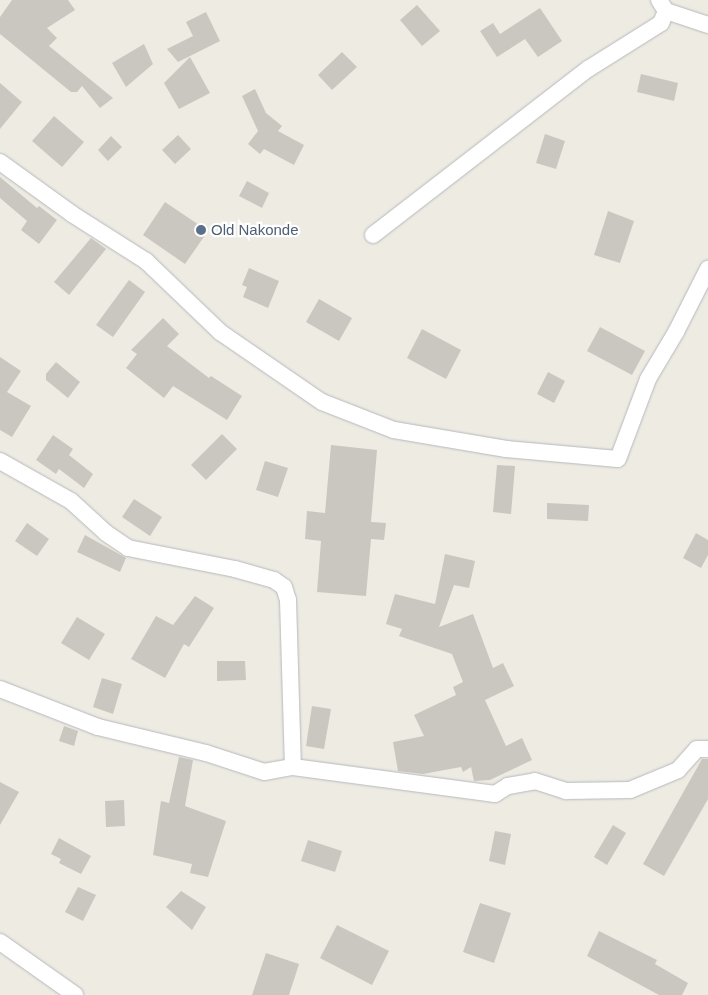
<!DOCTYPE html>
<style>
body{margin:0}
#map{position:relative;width:708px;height:995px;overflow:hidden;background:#eeebe2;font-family:Arial,sans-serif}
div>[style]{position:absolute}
.building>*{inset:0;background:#cac7c1}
.roads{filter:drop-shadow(0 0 1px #b5b9bd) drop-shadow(0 0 1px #b5b9bd)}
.minor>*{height:16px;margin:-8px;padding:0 8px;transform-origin:8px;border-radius:8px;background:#fff}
.dots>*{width:14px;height:14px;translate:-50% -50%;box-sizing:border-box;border:2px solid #fff;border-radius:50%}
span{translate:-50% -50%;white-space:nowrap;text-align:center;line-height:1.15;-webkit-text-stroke:4.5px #fff;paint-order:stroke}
.service-label{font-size:15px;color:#4e5e75}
.left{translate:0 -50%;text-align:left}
</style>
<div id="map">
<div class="building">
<i style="clip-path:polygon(12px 0,68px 0,75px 10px,47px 28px,57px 38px,49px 46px,113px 98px,100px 108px,82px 86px,77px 92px,71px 92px,0 34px,0 17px)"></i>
<i style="clip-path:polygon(417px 5px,440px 31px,422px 46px,400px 20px)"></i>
<i style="clip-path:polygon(540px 8px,562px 41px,538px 57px,525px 39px,497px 57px,480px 31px,493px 23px,500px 34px)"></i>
<i style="clip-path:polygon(206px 12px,220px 41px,178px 62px,167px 49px,193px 36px,186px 22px)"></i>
<i style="clip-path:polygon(144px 44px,153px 64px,126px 87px,112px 63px)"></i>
<i style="clip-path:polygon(342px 52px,357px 67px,332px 90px,318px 75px)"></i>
<i style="clip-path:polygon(190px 57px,210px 93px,179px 109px,164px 83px)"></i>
<i style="clip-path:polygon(641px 74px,678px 83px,674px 101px,637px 92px)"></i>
<i style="clip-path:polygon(0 83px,22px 102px,0 129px)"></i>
<i style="clip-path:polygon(255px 89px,266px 113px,282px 126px,278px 131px,304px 145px,294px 165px,264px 149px,260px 154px,248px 144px,258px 131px,242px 96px)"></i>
<i style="clip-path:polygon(54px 116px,84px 142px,62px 167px,32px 141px)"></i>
<i style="clip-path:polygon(545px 134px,565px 141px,556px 169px,536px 163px)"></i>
<i style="clip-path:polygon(178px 135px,191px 149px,175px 164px,162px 150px)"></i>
<i style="clip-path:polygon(111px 136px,122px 147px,108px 161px,98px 150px)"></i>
<i style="clip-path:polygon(0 177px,37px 208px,39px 206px,57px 220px,39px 244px,21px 230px,27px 221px,0 198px)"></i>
<i style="clip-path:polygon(247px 181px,269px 193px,262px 208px,239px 196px)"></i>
<i style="clip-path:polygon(165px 202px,208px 231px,185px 264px,143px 235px)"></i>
<i style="clip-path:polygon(608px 211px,634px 221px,620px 263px,594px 255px)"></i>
<i style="clip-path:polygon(91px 238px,106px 249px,69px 295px,54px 282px)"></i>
<i style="clip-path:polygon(249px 268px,279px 281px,268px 308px,243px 297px,247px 287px,242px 285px)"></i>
<i style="clip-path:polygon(129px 280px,145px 292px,113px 337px,96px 325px)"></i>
<i style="clip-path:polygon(319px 299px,352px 318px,339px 341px,306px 322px)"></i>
<i style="clip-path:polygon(163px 318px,179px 334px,167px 346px,209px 378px,211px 376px,242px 396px,227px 420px,173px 386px,164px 398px,126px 368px,137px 354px,131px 350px)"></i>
<i style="clip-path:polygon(600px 327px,645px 351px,632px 375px,587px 351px)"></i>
<i style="clip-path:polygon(422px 329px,461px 350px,446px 379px,407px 358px)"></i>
<i style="clip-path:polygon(0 357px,21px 371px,7px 392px,31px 406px,12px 437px,0 430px)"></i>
<i style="clip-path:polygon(56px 362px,80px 382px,68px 398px,46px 380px,46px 374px)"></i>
<i style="clip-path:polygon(548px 372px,565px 381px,554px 403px,537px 394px)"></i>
<i style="clip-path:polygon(222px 434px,237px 449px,206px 480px,191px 465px)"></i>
<i style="clip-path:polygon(53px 435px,73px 449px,69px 455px,93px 474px,84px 488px,59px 469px,56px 474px,36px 460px)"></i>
<i style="clip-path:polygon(331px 445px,377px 450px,371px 522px,386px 523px,384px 540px,371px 539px,366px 596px,317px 592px,321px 541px,305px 539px,307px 511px,325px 513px)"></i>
<i style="clip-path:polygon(265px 461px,288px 468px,278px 497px,256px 490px)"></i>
<i style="clip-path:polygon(497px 465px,515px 466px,511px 514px,493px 512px)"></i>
<i style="clip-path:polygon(134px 499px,162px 517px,150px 536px,122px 517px)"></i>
<i style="clip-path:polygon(547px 503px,589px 505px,588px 521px,547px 519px)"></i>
<i style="clip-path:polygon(27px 523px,49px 539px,37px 556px,15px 541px)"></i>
<i style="clip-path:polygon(696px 533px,708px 540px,708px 555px,701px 568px,683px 558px)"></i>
<i style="clip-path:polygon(85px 535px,126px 558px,120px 572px,77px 552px)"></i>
<i style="clip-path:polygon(445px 554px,475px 561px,469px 588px,454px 585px,439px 627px,473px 614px,493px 668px,503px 663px,514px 686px,485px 700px,506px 746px,522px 738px,532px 760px,490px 780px,474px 781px,471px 767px,463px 772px,461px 767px,423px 774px,398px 771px,393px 742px,424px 736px,414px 715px,456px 695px,453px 687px,463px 682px,452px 654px,399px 636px,402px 629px,386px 624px,395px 594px,435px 604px)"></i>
<i style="clip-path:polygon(195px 596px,214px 608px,189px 647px,184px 644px,165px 678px,131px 659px,156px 616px,173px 625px)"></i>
<i style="clip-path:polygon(77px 617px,105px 634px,89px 660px,61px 643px)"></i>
<i style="clip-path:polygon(217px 661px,245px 661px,246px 680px,217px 681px)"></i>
<i style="clip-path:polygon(102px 678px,122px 684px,113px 714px,93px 707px)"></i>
<i style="clip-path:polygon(312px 706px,331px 709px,324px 749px,306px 746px)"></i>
<i style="clip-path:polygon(64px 726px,78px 731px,74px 746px,59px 741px)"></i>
<i style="clip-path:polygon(179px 757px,193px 760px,185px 806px,226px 821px,208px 877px,190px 873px,192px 864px,153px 855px,161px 801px,169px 803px)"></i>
<i style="clip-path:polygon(702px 759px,708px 759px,708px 799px,664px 876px,643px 864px)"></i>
<i style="clip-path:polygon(0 782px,19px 792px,0 825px)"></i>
<i style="clip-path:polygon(124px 800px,125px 826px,106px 827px,105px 801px)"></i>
<i style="clip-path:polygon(613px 825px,626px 833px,607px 865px,594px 857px)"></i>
<i style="clip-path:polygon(495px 831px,511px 834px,505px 865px,489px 861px)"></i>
<i style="clip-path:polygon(59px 838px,91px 856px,81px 874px,59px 863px,61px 859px,51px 854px)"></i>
<i style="clip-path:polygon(308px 840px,342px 851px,335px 872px,301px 861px)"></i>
<i style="clip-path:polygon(78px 887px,96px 895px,83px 921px,65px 912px)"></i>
<i style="clip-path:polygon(181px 891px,206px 907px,192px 930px,166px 907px)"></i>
<i style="clip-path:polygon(480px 903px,511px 913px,494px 963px,463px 952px)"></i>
<i style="clip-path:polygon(337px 925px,389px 951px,372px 985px,320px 958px)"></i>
<i style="clip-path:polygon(599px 931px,657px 960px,655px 964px,688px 983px,682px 995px,659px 995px,587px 956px)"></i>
<i style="clip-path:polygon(266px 953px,299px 964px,289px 995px,252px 995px)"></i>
</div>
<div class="roads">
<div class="minor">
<i style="left:659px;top:0;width:13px;rotate:58deg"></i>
<i style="left:666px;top:11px;width:44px;rotate:18.4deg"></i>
<i style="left:0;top:162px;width:89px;rotate:35.8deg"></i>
<i style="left:72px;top:214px;width:88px;rotate:32.4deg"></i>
<i style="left:146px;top:261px;width:103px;rotate:43.8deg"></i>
<i style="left:220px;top:332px;width:124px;rotate:34.5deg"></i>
<i style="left:322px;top:402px;width:77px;rotate:21.3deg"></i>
<i style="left:394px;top:430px;width:114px;rotate:9.6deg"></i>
<i style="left:506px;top:449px;width:112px;rotate:5.1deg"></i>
<i style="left:618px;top:459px;width:85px;rotate:-69.4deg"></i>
<i style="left:648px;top:379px;width:55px;rotate:-59.2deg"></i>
<i style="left:676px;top:332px;width:71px;rotate:-63.1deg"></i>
<i style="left:373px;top:235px;width:272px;rotate:-37.7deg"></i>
<i style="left:588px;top:69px;width:86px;rotate:-32.2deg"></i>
<i style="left:661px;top:23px;width:13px;rotate:-67deg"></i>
<i style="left:0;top:461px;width:81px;rotate:29.4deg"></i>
<i style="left:71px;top:501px;width:47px;rotate:42.4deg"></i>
<i style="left:106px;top:533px;width:27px;rotate:34deg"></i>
<i style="left:128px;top:548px;width:109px;rotate:11.1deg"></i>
<i style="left:235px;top:569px;width:41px;rotate:15.8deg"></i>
<i style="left:274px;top:580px;width:12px;rotate:35deg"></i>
<i style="left:284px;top:587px;width:14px;rotate:73deg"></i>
<i style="left:288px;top:600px;width:167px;rotate:88.3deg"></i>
<i style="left:0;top:689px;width:105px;rotate:21.2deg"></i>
<i style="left:98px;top:727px;width:111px;rotate:13.5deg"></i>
<i style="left:206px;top:753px;width:61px;rotate:18.1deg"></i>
<i style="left:264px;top:772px;width:29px;rotate:-10deg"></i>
<i style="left:293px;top:767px;width:204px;rotate:7.6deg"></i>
<i style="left:495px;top:794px;width:15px;rotate:-32deg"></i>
<i style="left:508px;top:786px;width:27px;rotate:-10deg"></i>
<i style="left:535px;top:781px;width:33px;rotate:18deg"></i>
<i style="left:566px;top:791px;width:64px;rotate:-0.9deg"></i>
<i style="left:630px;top:790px;width:52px;rotate:-22.6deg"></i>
<i style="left:678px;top:770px;width:28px;rotate:-48deg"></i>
<i style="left:697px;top:749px;width:11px"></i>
<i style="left:0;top:942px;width:92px;rotate:35.2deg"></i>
</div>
</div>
<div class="dots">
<i style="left:201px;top:230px;background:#5c6f8a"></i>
</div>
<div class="service-label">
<span class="left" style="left:211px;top:230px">Old Nakonde</span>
</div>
</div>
